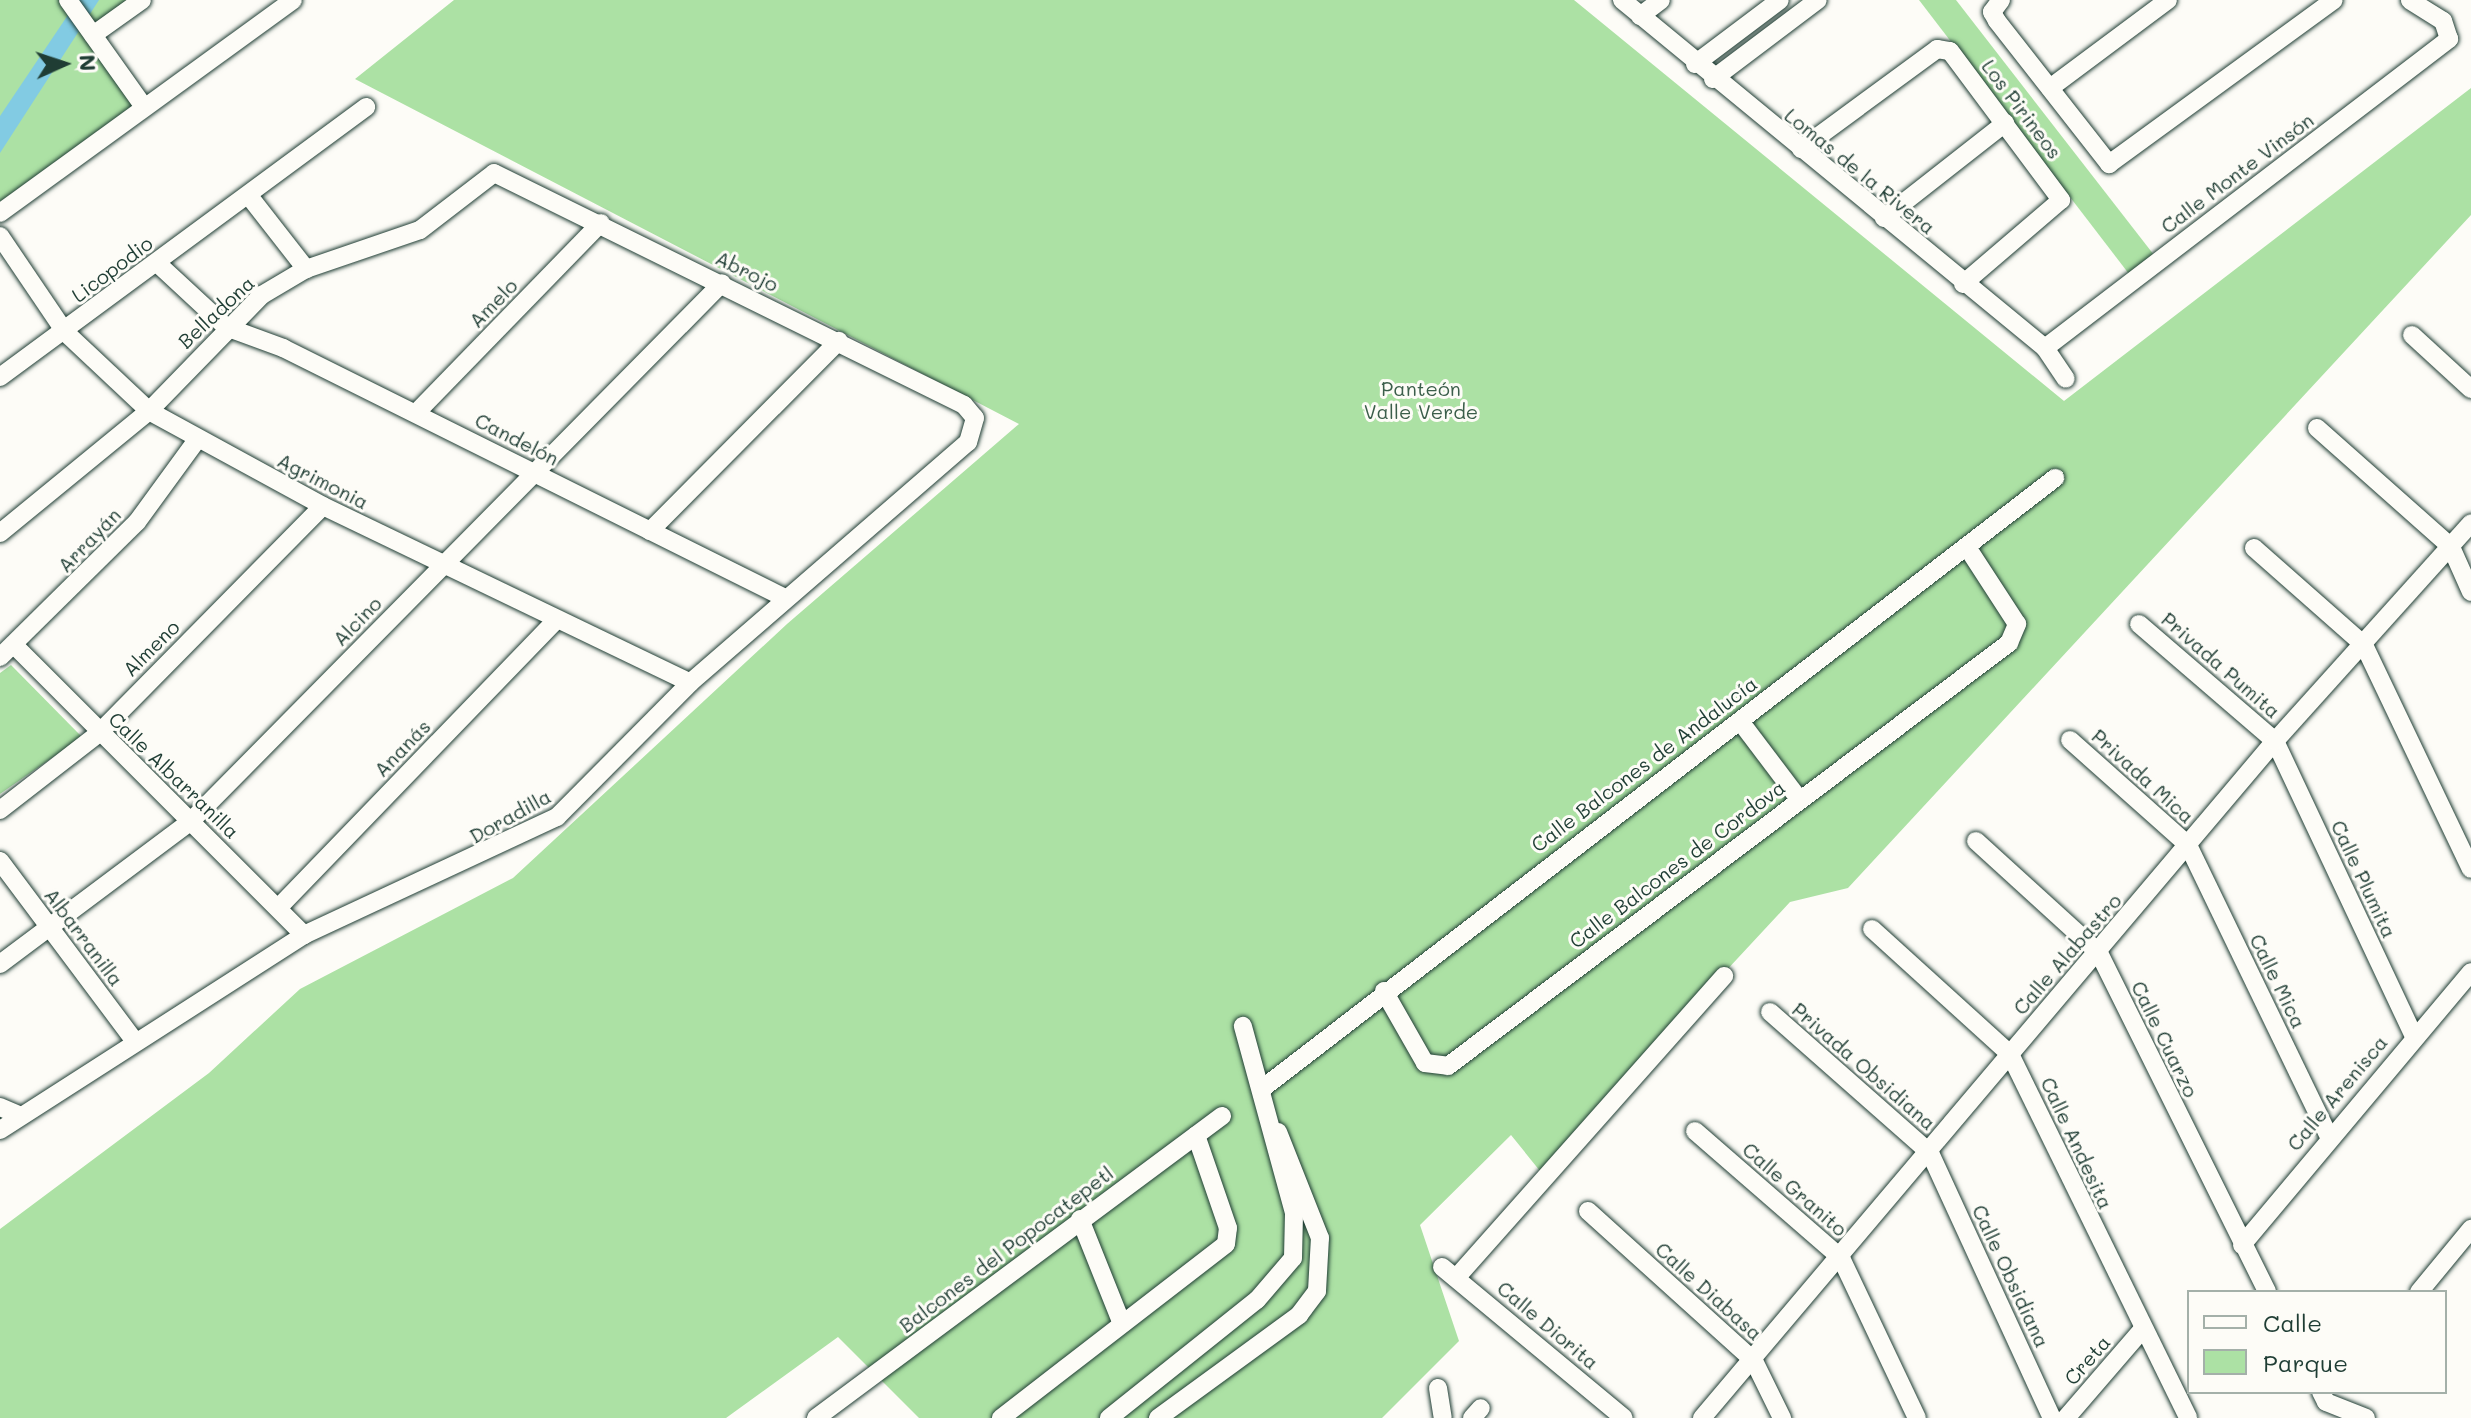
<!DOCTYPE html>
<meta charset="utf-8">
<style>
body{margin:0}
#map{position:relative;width:2471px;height:1418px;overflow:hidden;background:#fdfcf7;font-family:Mali,sans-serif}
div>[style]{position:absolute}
.green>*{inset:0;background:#ace1a4}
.water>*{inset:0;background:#82cbe3}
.roads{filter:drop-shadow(0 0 2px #1f3d34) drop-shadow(0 0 2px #1f3d34)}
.minor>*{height:18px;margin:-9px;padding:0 9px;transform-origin:9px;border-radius:9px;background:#fdfcf7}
span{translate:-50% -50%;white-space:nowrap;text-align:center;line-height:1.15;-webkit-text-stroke:6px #fdfcf7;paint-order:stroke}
.street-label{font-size:20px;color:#1f3d34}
.park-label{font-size:20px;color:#3b5e4a}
.legend{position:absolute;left:2187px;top:1290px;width:260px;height:104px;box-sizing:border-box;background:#fdfcf7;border:2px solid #a4b0a9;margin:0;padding:10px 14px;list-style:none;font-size:24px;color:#1f3d34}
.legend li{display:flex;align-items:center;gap:16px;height:40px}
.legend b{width:40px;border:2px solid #a4b0a9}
.north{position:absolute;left:24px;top:24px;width:80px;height:80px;-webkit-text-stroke:6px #fdfcf7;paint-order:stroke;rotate:87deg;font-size:22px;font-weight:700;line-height:32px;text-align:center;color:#1f3d34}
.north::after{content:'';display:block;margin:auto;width:28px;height:36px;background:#1f3d34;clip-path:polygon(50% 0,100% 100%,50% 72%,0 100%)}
</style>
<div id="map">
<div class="green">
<i style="clip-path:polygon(0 0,142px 0,93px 35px,144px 107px,0 212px)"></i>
<i style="clip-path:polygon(454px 0,1574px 0,2064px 401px,2471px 88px,2471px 215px,1848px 888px,1790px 902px,1540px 1171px,1511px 1135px,1420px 1225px,1459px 1341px,1382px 1418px,919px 1418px,838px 1337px,726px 1418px,0 1418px,0 1229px,209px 1073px,300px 989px,513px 878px,787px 624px,1019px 424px,355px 79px)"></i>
<i style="clip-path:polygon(1919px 0,1956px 0,2154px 255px,2129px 274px)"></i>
<i style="clip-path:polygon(11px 665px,82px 737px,0 794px,0 673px)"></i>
</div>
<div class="water">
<i style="clip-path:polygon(78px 0,99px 0,0 153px,0 116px)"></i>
</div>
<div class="roads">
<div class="minor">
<i style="left:68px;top:0;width:131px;rotate:54.6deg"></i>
<i style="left:1622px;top:0;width:548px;rotate:39.44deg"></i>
<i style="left:2045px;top:348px;width:37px;rotate:56deg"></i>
<i style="left:2001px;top:0;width:15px;rotate:127deg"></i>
<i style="left:1992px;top:12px;width:10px;rotate:61deg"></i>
<i style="left:1997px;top:21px;width:182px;rotate:51.9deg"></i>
<i style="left:2109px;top:164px;width:278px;rotate:-36.1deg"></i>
<i style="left:1640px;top:16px;width:26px;rotate:-37deg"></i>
<i style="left:93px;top:35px;width:60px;rotate:-35.5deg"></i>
<i style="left:1695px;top:64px;width:106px;rotate:-37deg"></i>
<i style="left:1713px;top:79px;width:131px;rotate:-37deg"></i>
<i style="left:2050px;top:88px;width:147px;rotate:-36.7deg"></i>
<i style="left:1801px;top:149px;width:169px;rotate:-36.3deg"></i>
<i style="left:1937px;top:49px;width:13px;rotate:9deg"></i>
<i style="left:1950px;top:51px;width:186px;rotate:53.3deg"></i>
<i style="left:2061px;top:200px;width:129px;rotate:139.4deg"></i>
<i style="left:249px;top:196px;width:93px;rotate:52deg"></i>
<i style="left:0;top:213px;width:362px;rotate:-36deg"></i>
<i style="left:1884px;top:218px;width:154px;rotate:-38.1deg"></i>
<i style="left:0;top:236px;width:116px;rotate:55.9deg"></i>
<i style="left:65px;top:332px;width:115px;rotate:43.2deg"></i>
<i style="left:149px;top:411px;width:198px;rotate:28.6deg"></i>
<i style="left:323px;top:506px;width:407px;rotate:25.7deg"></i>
<i style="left:157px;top:263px;width:94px;rotate:42.8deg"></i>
<i style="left:226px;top:327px;width:61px;rotate:20.2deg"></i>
<i style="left:283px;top:348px;width:561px;rotate:26.47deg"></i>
<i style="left:2412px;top:335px;width:80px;rotate:42.5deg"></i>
<i style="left:2045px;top:348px;width:509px;rotate:-37.41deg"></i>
<i style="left:2449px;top:39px;width:19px;rotate:-108deg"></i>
<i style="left:2443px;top:21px;width:39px;rotate:-148deg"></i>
<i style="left:0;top:377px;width:455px;rotate:-36.4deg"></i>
<i style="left:416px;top:413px;width:265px;rotate:-45.8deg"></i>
<i style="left:2317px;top:428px;width:179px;rotate:41.6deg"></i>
<i style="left:2451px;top:547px;width:49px;rotate:66deg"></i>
<i style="left:650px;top:531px;width:268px;rotate:-45.2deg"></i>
<i style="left:0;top:533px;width:193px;rotate:-39.3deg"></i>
<i style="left:149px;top:411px;width:162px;rotate:-45.8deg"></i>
<i style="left:262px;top:295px;width:51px;rotate:-30.6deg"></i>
<i style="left:306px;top:269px;width:120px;rotate:-18.9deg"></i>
<i style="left:420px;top:230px;width:93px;rotate:-37.6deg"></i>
<i style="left:494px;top:173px;width:524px;rotate:26.27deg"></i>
<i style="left:964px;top:405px;width:17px;rotate:50deg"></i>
<i style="left:975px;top:418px;width:25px;rotate:106deg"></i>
<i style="left:968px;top:442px;width:368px;rotate:139.1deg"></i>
<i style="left:690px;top:683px;width:189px;rotate:134.8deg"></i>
<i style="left:557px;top:817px;width:279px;rotate:155deg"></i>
<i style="left:304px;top:935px;width:361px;rotate:147.3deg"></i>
<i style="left:2254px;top:548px;width:147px;rotate:41.4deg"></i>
<i style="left:2364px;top:645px;width:248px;rotate:64.5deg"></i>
<i style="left:2139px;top:624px;width:179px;rotate:40.7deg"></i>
<i style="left:2275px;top:741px;width:326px;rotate:64.8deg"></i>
<i style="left:15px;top:646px;width:409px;rotate:45deg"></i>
<i style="left:0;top:657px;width:192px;rotate:-44.6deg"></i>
<i style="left:137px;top:522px;width:100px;rotate:-53.9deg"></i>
<i style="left:1740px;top:721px;width:98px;rotate:52.9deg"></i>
<i style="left:2070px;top:740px;width:158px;rotate:41.7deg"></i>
<i style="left:2188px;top:845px;width:322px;rotate:64.2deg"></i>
<i style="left:0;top:810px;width:124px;rotate:-37.8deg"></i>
<i style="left:98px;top:734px;width:320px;rotate:-45.4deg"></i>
<i style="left:1976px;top:841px;width:166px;rotate:42.3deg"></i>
<i style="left:2099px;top:953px;width:378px;rotate:63.6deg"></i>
<i style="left:0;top:861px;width:224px;rotate:53.2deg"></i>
<i style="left:280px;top:906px;width:397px;rotate:-46deg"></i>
<i style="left:1872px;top:929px;width:186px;rotate:42.2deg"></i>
<i style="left:2010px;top:1054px;width:405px;rotate:63.9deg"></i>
<i style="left:0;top:964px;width:237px;rotate:-36.8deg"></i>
<i style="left:190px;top:822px;width:757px;rotate:-45.37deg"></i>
<i style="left:1384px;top:991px;width:83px;rotate:60.3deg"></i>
<i style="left:1425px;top:1063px;width:23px;rotate:7deg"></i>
<i style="left:1448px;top:1066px;width:703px;rotate:-37.02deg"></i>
<i style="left:2009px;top:643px;width:21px;rotate:-67deg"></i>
<i style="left:2017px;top:624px;width:92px;rotate:-123deg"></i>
<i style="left:1770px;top:1012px;width:213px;rotate:41.4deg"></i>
<i style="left:1930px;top:1153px;width:292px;rotate:65.3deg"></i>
<i style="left:1263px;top:1088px;width:1000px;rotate:-37.6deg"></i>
<i style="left:0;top:1107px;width:21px;rotate:23deg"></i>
<i style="left:1695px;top:1131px;width:194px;rotate:41deg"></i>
<i style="left:1841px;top:1258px;width:177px;rotate:64.6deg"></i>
<i style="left:1588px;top:1211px;width:224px;rotate:42.1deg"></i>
<i style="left:1754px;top:1361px;width:64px;rotate:63.8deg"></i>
<i style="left:1080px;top:1219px;width:113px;rotate:68.2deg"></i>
<i style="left:2242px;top:1245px;width:356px;rotate:-50deg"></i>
<i style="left:1442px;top:1267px;width:236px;rotate:39.7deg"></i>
<i style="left:1456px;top:1278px;width:404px;rotate:-48.4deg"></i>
<i style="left:2419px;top:1292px;width:82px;rotate:-50.5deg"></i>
<i style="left:1438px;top:1388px;width:30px;rotate:81deg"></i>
<i style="left:2321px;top:1392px;width:11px;rotate:63deg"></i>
<i style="left:2326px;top:1402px;width:43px;rotate:21.8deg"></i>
<i style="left:816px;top:1418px;width:506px;rotate:-36.64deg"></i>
<i style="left:1001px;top:1418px;width:284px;rotate:-37.7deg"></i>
<i style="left:1226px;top:1244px;width:16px;rotate:-83deg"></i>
<i style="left:1228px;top:1228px;width:98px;rotate:-109deg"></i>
<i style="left:1109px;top:1418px;width:189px;rotate:-38.6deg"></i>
<i style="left:1257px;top:1300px;width:55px;rotate:-49.4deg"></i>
<i style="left:1293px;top:1258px;width:45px;rotate:-88.7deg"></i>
<i style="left:1294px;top:1213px;width:194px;rotate:-105.3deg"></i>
<i style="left:1158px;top:1418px;width:175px;rotate:-36.1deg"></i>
<i style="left:1299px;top:1315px;width:30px;rotate:-53deg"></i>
<i style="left:1317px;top:1291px;width:53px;rotate:-86.8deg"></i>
<i style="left:1320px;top:1238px;width:114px;rotate:-111.6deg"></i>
<i style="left:1472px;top:1418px;width:13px;rotate:-48deg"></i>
<i style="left:1702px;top:1418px;width:887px;rotate:-49.76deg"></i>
<i style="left:2275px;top:741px;width:293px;rotate:-48deg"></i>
<i style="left:2066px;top:1418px;width:115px;rotate:-49.2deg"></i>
</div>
</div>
<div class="street-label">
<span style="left:2022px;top:109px;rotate:53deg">Los Pirineos</span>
<span style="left:1860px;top:171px;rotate:39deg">Lomas de la Rivera</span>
<span style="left:2237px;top:173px;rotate:-37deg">Calle Monte Vinsón</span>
<span style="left:112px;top:269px;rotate:-37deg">Licopodio</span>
<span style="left:747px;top:271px;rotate:26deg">Abrojo</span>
<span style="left:493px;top:303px;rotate:-46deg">Amelo</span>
<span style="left:216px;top:312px;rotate:-43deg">Belladona</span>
<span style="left:517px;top:439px;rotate:27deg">Candelón</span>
<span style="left:323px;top:481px;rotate:27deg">Agrimonia</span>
<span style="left:89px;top:540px;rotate:-46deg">Arrayán</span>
<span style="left:357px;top:621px;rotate:-46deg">Alcino</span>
<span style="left:151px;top:648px;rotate:-45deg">Almeno</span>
<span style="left:2221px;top:665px;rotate:41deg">Privada Pumita</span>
<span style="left:402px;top:748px;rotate:-46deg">Ananás</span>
<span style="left:1644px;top:764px;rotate:-37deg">Calle Balcones de Andalucía</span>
<span style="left:174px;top:775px;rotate:44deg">Calle Albarranilla</span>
<span style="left:2143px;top:776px;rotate:42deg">Privada Mica</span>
<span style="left:510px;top:816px;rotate:-29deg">Doradilla</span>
<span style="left:1677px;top:864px;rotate:-37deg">Calle Balcones de Cordova</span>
<span style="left:2364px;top:879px;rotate:65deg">Calle Plumita</span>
<span style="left:84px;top:937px;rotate:53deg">Albarranilla</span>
<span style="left:2067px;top:954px;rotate:-49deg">Calle Alabastro</span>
<span style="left:2278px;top:981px;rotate:64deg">Calle Mica</span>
<span style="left:2165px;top:1039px;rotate:64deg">Calle Cuarzo</span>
<span style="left:1864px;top:1066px;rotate:41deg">Privada Obsidiana</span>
<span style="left:2337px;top:1093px;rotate:-50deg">Calle Arenisca</span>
<span style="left:2077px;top:1143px;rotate:65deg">Calle Andesita</span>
<span style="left:1795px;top:1189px;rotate:41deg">Calle Granito</span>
<span style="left:1006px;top:1249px;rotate:-37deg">Balcones del Popocatepetl</span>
<span style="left:2011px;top:1276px;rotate:65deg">Calle Obsidiana</span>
<span style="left:1709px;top:1291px;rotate:42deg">Calle Diabasa</span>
<span style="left:1548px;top:1325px;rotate:40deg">Calle Diorita</span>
<span style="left:2087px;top:1360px;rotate:-49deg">Creta</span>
</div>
<div class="park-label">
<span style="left:1421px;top:400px">Panteón<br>Valle Verde</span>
</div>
<ul class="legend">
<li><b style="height:10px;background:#fdfcf7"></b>Calle</li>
<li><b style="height:22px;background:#ace1a4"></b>Parque</li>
</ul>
<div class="north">N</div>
</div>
